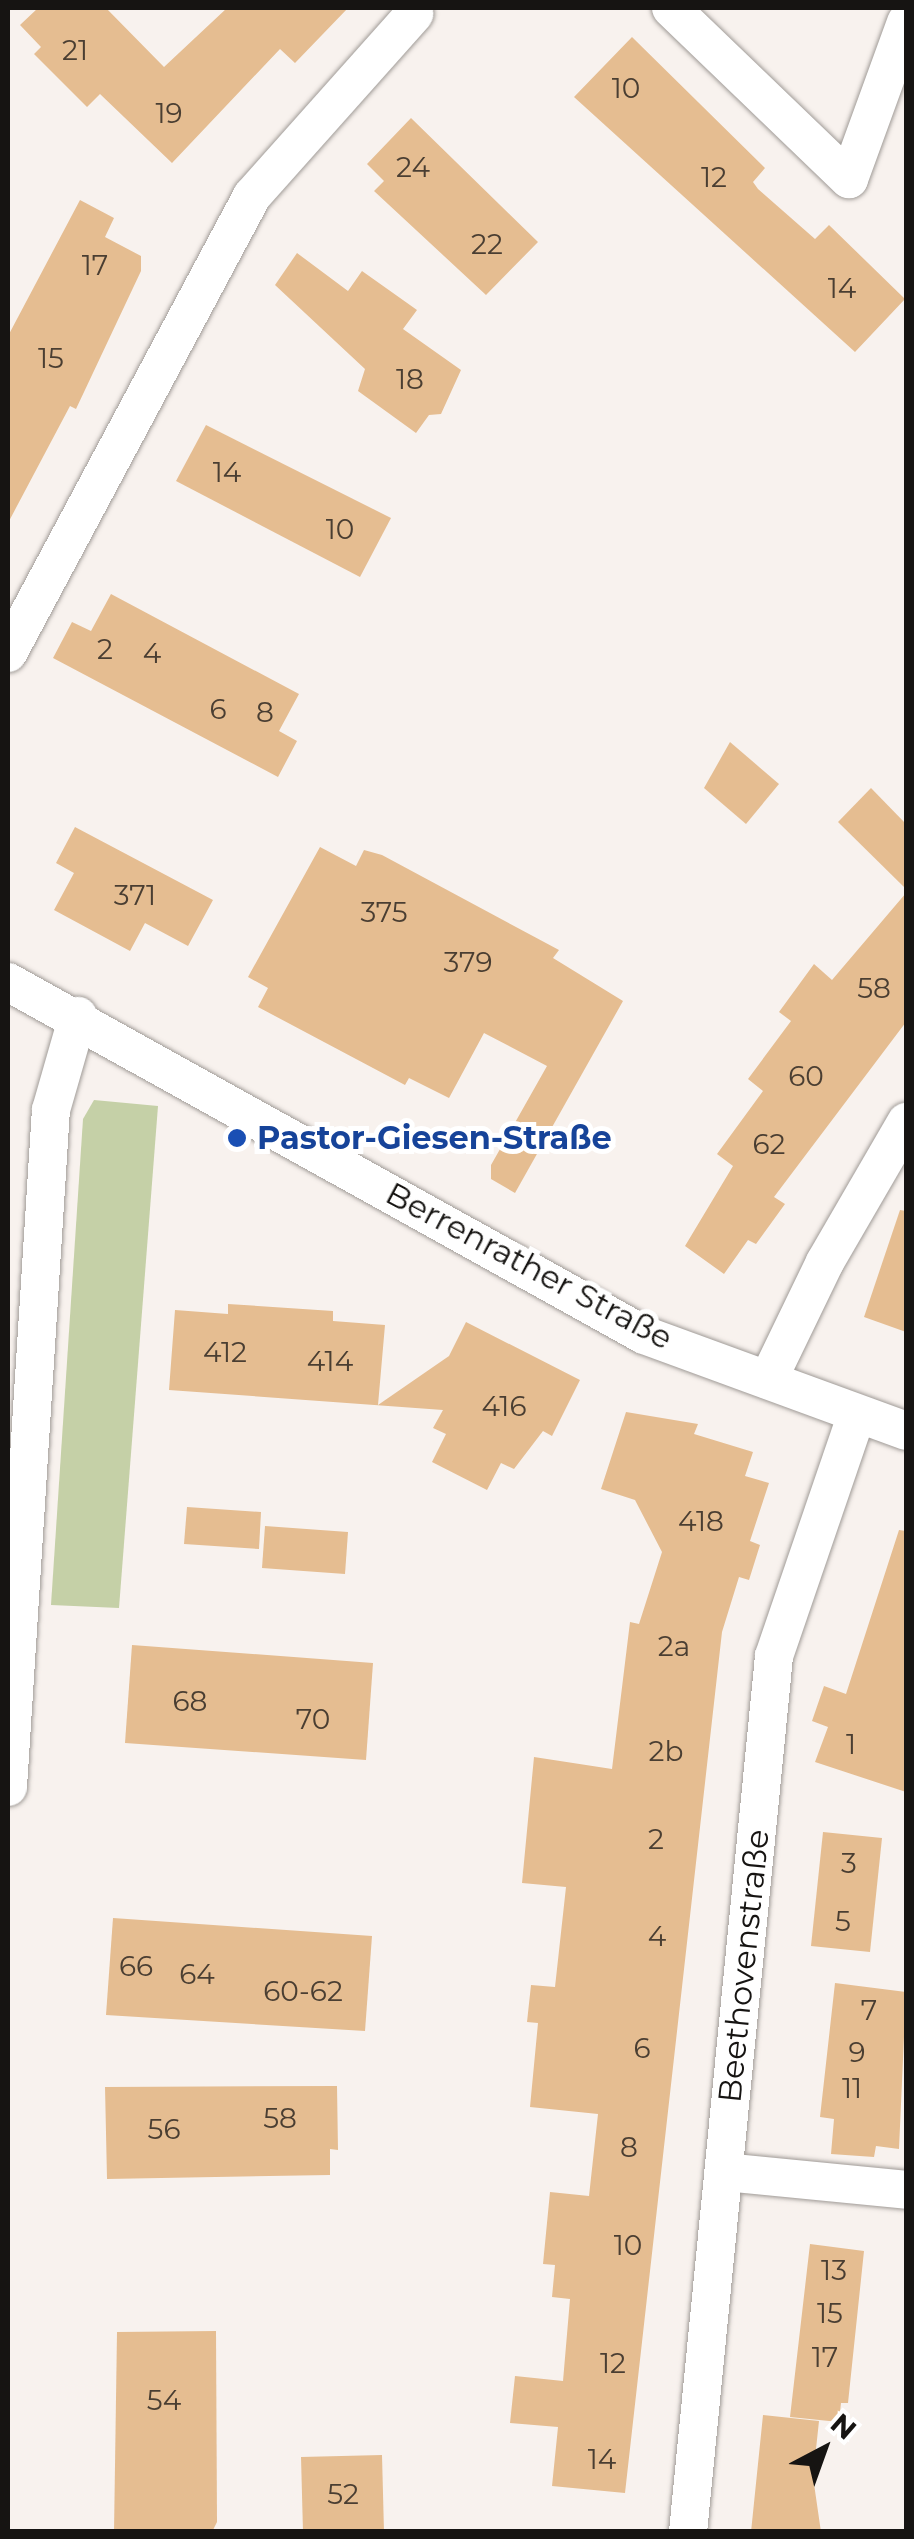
<!DOCTYPE html>
<meta charset="utf-8">
<style>
body{margin:0}
#map{position:relative;width:914px;height:2539px;overflow:hidden;background:#f8f2ee;font-family:Montserrat,sans-serif}
div>[style]{position:absolute}
.green>*{inset:0;background:#c5d0a7}
.building>*{inset:0;background:#e5bd91}
.roads{filter:drop-shadow(0 0 2px #a09b97) drop-shadow(0 0 2px #a09b97)}
.minor>*{height:38px;margin:-19px;padding:0 19px;transform-origin:19px;border-radius:19px;background:#fff}
.dots>*{width:28px;height:28px;translate:-50% -50%;box-sizing:border-box;border:5px solid #fff;border-radius:50%}
span{translate:-50% -50%;white-space:nowrap;text-align:center;line-height:1.15;-webkit-text-stroke:10px #fff;paint-order:stroke}
.number-label{font-size:28px;color:#4a3e32}
.number-label span{-webkit-text-stroke-width:0}
.transit-label{font-size:32px;color:#164399;font-weight:700}
.left{translate:0 -50%;text-align:left}
.street-label{font-size:32px;color:#161412}
.frame{position:absolute;inset:0;border:10px solid #161412;pointer-events:none}
.north{position:absolute;left:774px;top:2399px;width:100px;height:100px;-webkit-text-stroke:8px #fff;paint-order:stroke;rotate:41deg;font-size:28px;font-weight:700;line-height:40px;text-align:center;color:#161412}
.north::after{content:'';display:block;margin:auto;width:35px;height:45px;background:#161412;clip-path:polygon(50% 0,100% 100%,50% 72%,0 100%)}
</style>
<div id="map">
<div class="green">
<i style="clip-path:polygon(94px 1100px,158px 1106px,119px 1608px,51px 1605px,83px 1119px)"></i>
</div>
<div class="building">
<i style="clip-path:polygon(38px 8px,106px 8px,164px 67px,227px 8px,348px 8px,295px 63px,280px 49px,172px 163px,100px 94px,87px 107px,34px 54px,41px 47px,20px 25px)"></i>
<i style="clip-path:polygon(632px 37px,765px 168px,753px 182px,758px 189px,815px 239px,829px 225px,905px 299px,855px 352px,574px 97px)"></i>
<i style="clip-path:polygon(411px 118px,538px 242px,486px 295px,374px 191px,384px 181px,367px 164px)"></i>
<i style="clip-path:polygon(80px 200px,114px 218px,105px 237px,141px 256px,141px 271px,76px 409px,70px 406px,8px 523px,8px 336px)"></i>
<i style="clip-path:polygon(297px 253px,348px 291px,362px 271px,417px 310px,403px 329px,461px 370px,441px 414px,429px 415px,416px 433px,358px 391px,365px 369px,275px 285px)"></i>
<i style="clip-path:polygon(206px 425px,391px 518px,360px 577px,176px 481px)"></i>
<i style="clip-path:polygon(111px 594px,299px 694px,279px 731px,297px 741px,278px 777px,53px 658px,72px 622px,91px 631px)"></i>
<i style="clip-path:polygon(730px 742px,779px 784px,746px 824px,704px 788px)"></i>
<i style="clip-path:polygon(871px 788px,906px 824px,906px 889px,838px 822px)"></i>
<i style="clip-path:polygon(75px 827px,213px 900px,188px 946px,145px 923px,130px 951px,54px 910px,74px 873px,56px 863px)"></i>
<i style="clip-path:polygon(320px 847px,356px 866px,364px 850px,382px 855px,559px 950px,553px 958px,623px 1001px,515px 1193px,491px 1179px,491px 1165px,547px 1066px,484px 1033px,449px 1098px,409px 1078px,405px 1085px,258px 1007px,268px 988px,248px 977px)"></i>
<i style="clip-path:polygon(906px 893px,906px 1022px,774px 1197px,785px 1204px,756px 1244px,748px 1240px,724px 1274px,685px 1246px,733px 1166px,717px 1154px,763px 1091px,748px 1079px,791px 1021px,779px 1012px,814px 964px,832px 980px)"></i>
<i style="clip-path:polygon(900px 1210px,906px 1211px,906px 1332px,864px 1317px)"></i>
<i style="clip-path:polygon(228px 1304px,333px 1311px,333px 1321px,385px 1325px,378px 1405px,449px 1356px,466px 1322px,580px 1380px,552px 1436px,543px 1431px,514px 1469px,501px 1463px,487px 1490px,432px 1462px,446px 1434px,433px 1428px,443px 1410px,169px 1390px,175px 1310px,228px 1314px)"></i>
<i style="clip-path:polygon(626px 1412px,698px 1424px,694px 1434px,753px 1452px,745px 1476px,769px 1483px,750px 1541px,760px 1545px,749px 1580px,739px 1577px,722px 1632px,625px 2493px,552px 2486px,558px 2427px,510px 2423px,515px 2376px,563px 2381px,570px 2299px,552px 2297px,555px 2265px,543px 2264px,550px 2192px,589px 2196px,598px 2114px,530px 2107px,538px 2023px,527px 2022px,531px 1985px,555px 1987px,566px 1887px,522px 1883px,534px 1757px,612px 1769px,630px 1622px,639px 1624px,662px 1552px,635px 1500px,601px 1489px)"></i>
<i style="clip-path:polygon(187px 1507px,261px 1512px,259px 1549px,184px 1544px)"></i>
<i style="clip-path:polygon(265px 1526px,348px 1532px,345px 1574px,262px 1568px)"></i>
<i style="clip-path:polygon(899px 1530px,906px 1531px,906px 1792px,815px 1762px,828px 1727px,812px 1721px,824px 1686px,846px 1694px)"></i>
<i style="clip-path:polygon(132px 1645px,373px 1663px,366px 1760px,125px 1743px)"></i>
<i style="clip-path:polygon(823px 1832px,882px 1838px,870px 1952px,811px 1946px)"></i>
<i style="clip-path:polygon(113px 1918px,372px 1936px,365px 2031px,106px 2015px)"></i>
<i style="clip-path:polygon(835px 1983px,906px 1992px,899px 2149px,876px 2146px,874px 2157px,831px 2154px,834px 2119px,820px 2117px)"></i>
<i style="clip-path:polygon(337px 2086px,338px 2150px,330px 2149px,330px 2175px,107px 2179px,105px 2087px)"></i>
<i style="clip-path:polygon(810px 2244px,864px 2251px,848px 2403px,841px 2403px,839px 2422px,790px 2417px)"></i>
<i style="clip-path:polygon(216px 2331px,217px 2522px,212px 2532px,114px 2532px,117px 2332px)"></i>
<i style="clip-path:polygon(763px 2415px,819px 2421px,813px 2477px,821px 2532px,751px 2532px)"></i>
<i style="clip-path:polygon(382px 2455px,384px 2532px,303px 2532px,301px 2457px)"></i>
</div>
<div class="roads">
<div class="minor">
<i style="left:671px;top:8px;width:247px;rotate:43.9deg"></i>
<i style="left:849px;top:179px;width:167px;rotate:-70deg"></i>
<i style="left:8px;top:653px;width:518px;rotate:-61.9deg"></i>
<i style="left:252px;top:196px;width:244px;rotate:-48.3deg"></i>
<i style="left:8px;top:982px;width:727px;rotate:29.03deg"></i>
<i style="left:644px;top:1335px;width:279px;rotate:20.1deg"></i>
<i style="left:768px;top:1380px;width:131px;rotate:-64.2deg"></i>
<i style="left:825px;top:1262px;width:162px;rotate:-59.9deg"></i>
<i style="left:8px;top:1787px;width:678px;rotate:-86.37deg"></i>
<i style="left:51px;top:1110px;width:98px;rotate:-74deg"></i>
<i style="left:724px;top:2172px;width:183px;rotate:5.6deg"></i>
<i style="left:688px;top:2532px;width:880px;rotate:-84.39deg"></i>
<i style="left:774px;top:1656px;width:256px;rotate:-71.1deg"></i>
</div>
</div>
<div class="dots">
<i style="left:237px;top:1138px;background:#1a4fb4"></i>
</div>
<div class="number-label">
<span style="left:75px;top:50px">21</span>
<span style="left:626px;top:88px">10</span>
<span style="left:169px;top:113px">19</span>
<span style="left:413px;top:167px">24</span>
<span style="left:714px;top:177px">12</span>
<span style="left:487px;top:244px">22</span>
<span style="left:95px;top:265px">17</span>
<span style="left:842px;top:288px">14</span>
<span style="left:51px;top:358px">15</span>
<span style="left:410px;top:379px">18</span>
<span style="left:227px;top:472px">14</span>
<span style="left:340px;top:529px">10</span>
<span style="left:105px;top:649px">2</span>
<span style="left:152px;top:653px">4</span>
<span style="left:218px;top:709px">6</span>
<span style="left:265px;top:712px">8</span>
<span style="left:135px;top:895px">371</span>
<span style="left:384px;top:912px">375</span>
<span style="left:468px;top:962px">379</span>
<span style="left:874px;top:988px">58</span>
<span style="left:806px;top:1076px">60</span>
<span style="left:769px;top:1144px">62</span>
<span style="left:225px;top:1352px">412</span>
<span style="left:330px;top:1361px">414</span>
<span style="left:504px;top:1406px">416</span>
<span style="left:701px;top:1521px">418</span>
<span style="left:674px;top:1646px">2a</span>
<span style="left:190px;top:1701px">68</span>
<span style="left:313px;top:1719px">70</span>
<span style="left:851px;top:1744px">1</span>
<span style="left:666px;top:1751px">2b</span>
<span style="left:656px;top:1839px">2</span>
<span style="left:849px;top:1863px">3</span>
<span style="left:843px;top:1921px">5</span>
<span style="left:657px;top:1936px">4</span>
<span style="left:136px;top:1966px">66</span>
<span style="left:197px;top:1974px">64</span>
<span style="left:303px;top:1991px">60-62</span>
<span style="left:869px;top:2010px">7</span>
<span style="left:642px;top:2048px">6</span>
<span style="left:857px;top:2052px">9</span>
<span style="left:852px;top:2088px">11</span>
<span style="left:280px;top:2118px">58</span>
<span style="left:164px;top:2129px">56</span>
<span style="left:629px;top:2147px">8</span>
<span style="left:628px;top:2245px">10</span>
<span style="left:834px;top:2270px">13</span>
<span style="left:830px;top:2313px">15</span>
<span style="left:825px;top:2357px">17</span>
<span style="left:613px;top:2363px">12</span>
<span style="left:164px;top:2400px">54</span>
<span style="left:602px;top:2459px">14</span>
<span style="left:343px;top:2494px">52</span>
</div>
<div class="transit-label">
<span class="left" style="left:257px;top:1138px">Pastor-Giesen-Straße</span>
</div>
<div class="street-label">
<span style="left:529px;top:1266px;rotate:28deg">Berrenrather Straße</span>
<span style="left:744px;top:1966px;rotate:-84deg">Beethovenstraße</span>
</div>
<div class="frame"></div>
<div class="north">N</div>
</div>
